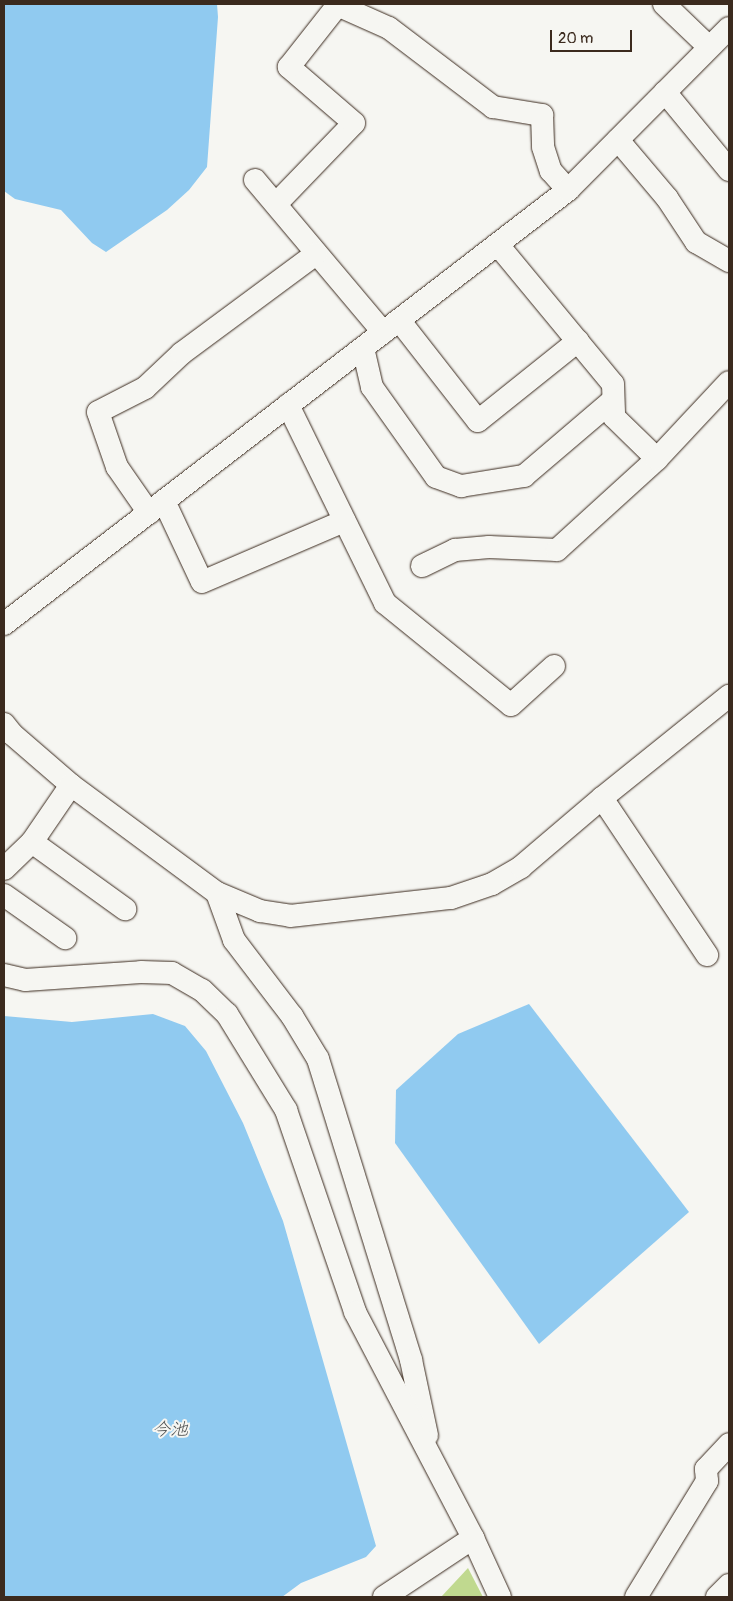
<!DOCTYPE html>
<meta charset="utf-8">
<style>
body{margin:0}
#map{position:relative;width:733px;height:1601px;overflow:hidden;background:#f6f6f2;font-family:Pangolin,"Klee One",sans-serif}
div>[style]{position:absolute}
.green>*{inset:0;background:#c0d98f}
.water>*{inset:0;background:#90caf0}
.roads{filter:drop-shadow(0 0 1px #3b2a1e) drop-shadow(0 0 1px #3b2a1e)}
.minor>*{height:22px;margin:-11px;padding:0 11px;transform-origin:11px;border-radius:11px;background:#f6f6f2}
span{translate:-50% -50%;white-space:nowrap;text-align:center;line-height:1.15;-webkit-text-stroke:4px #f6f6f2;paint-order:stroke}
.water-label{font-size:18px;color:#505252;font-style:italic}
.frame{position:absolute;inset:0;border:5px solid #3b2a1e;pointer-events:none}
.scale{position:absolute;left:550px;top:30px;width:82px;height:22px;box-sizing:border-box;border:2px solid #3b2a1e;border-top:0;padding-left:6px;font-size:15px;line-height:18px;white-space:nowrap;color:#3b2a1e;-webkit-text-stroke:4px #f6f6f2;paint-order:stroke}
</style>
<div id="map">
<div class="green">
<i style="clip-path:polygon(468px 1568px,483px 1597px,441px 1597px)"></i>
</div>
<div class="water">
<i style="clip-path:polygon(4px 4px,217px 4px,218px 17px,207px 167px,189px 190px,167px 210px,106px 252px,92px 243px,61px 210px,15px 199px,4px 191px)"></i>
<i style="clip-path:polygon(529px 1004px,689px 1212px,539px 1344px,395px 1143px,396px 1090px,458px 1034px)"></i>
<i style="clip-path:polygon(153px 1014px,185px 1026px,206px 1051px,243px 1123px,283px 1221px,376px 1546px,366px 1557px,301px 1583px,282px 1597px,4px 1597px,4px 1016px,72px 1022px)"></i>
</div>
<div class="roads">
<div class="minor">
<i style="left:335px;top:4px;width:59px;rotate:24deg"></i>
<i style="left:389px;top:28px;width:131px;rotate:37.2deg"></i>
<i style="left:493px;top:107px;width:50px;rotate:9.3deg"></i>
<i style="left:542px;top:115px;width:32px;rotate:88deg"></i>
<i style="left:543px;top:147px;width:25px;rotate:72deg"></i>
<i style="left:551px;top:171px;width:25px;rotate:48deg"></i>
<i style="left:664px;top:4px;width:62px;rotate:43.7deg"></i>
<i style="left:665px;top:92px;width:101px;rotate:50.6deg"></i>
<i style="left:618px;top:140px;width:76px;rotate:49.8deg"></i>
<i style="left:667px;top:198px;width:53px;rotate:56.6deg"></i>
<i style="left:696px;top:242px;width:38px;rotate:30deg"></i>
<i style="left:255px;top:180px;width:199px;rotate:49.9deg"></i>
<i style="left:276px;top:204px;width:112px;rotate:-46.1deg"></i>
<i style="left:354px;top:123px;width:86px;rotate:-139.3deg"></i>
<i style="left:289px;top:67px;width:78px;rotate:-51.8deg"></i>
<i style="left:498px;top:245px;width:180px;rotate:50.4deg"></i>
<i style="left:613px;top:384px;width:33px;rotate:88deg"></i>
<i style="left:614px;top:417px;width:60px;rotate:44.3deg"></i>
<i style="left:399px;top:320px;width:128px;rotate:52deg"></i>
<i style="left:478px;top:421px;width:128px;rotate:-38.7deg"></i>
<i style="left:363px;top:348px;width:40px;rotate:77deg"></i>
<i style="left:372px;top:387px;width:110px;rotate:54.6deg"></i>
<i style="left:436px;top:477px;width:27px;rotate:20deg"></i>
<i style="left:461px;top:486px;width:64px;rotate:-9deg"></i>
<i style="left:524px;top:476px;width:117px;rotate:-40.5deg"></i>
<i style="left:288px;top:405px;width:220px;rotate:63.9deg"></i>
<i style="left:385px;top:603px;width:162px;rotate:39deg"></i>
<i style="left:511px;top:705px;width:58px;rotate:-42.2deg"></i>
<i style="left:164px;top:501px;width:89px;rotate:64.9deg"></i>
<i style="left:202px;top:582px;width:155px;rotate:-23.2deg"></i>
<i style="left:149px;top:513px;width:56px;rotate:-124.8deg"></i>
<i style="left:117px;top:467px;width:58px;rotate:-109.1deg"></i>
<i style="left:98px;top:412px;width:53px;rotate:-27.1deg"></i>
<i style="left:145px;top:388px;width:51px;rotate:-43.4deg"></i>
<i style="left:182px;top:353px;width:167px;rotate:-36.5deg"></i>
<i style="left:422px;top:566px;width:37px;rotate:-26deg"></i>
<i style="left:455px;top:550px;width:34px;rotate:-5deg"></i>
<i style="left:489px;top:547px;width:68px;rotate:2.5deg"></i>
<i style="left:557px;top:550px;width:135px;rotate:-42.3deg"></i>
<i style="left:657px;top:459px;width:105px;rotate:-46.9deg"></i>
<i style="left:4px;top:624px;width:712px;rotate:-37.58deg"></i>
<i style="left:568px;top:190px;width:228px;rotate:-45.2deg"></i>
<i style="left:4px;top:724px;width:13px;rotate:51deg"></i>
<i style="left:12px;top:734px;width:78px;rotate:40.8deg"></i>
<i style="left:71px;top:785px;width:182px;rotate:36.5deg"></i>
<i style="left:217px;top:893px;width:47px;rotate:22.7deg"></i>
<i style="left:260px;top:911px;width:30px;rotate:9deg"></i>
<i style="left:290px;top:916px;width:162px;rotate:-6.4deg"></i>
<i style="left:451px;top:898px;width:43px;rotate:-18.9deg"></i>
<i style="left:492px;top:884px;width:34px;rotate:-30deg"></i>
<i style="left:521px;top:867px;width:106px;rotate:-40.4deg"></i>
<i style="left:602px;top:798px;width:163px;rotate:-38.8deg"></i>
<i style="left:602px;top:798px;width:189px;rotate:56.2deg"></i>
<i style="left:32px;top:842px;width:115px;rotate:35.8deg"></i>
<i style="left:4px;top:869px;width:39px;rotate:-44deg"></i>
<i style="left:32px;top:842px;width:69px;rotate:-55.6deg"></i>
<i style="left:217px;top:893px;width:50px;rotate:70.1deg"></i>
<i style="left:234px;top:940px;width:96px;rotate:52.7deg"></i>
<i style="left:292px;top:1016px;width:50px;rotate:58.8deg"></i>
<i style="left:318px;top:1059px;width:315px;rotate:72.8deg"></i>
<i style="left:411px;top:1360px;width:77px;rotate:78deg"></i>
<i style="left:4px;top:895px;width:75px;rotate:35.2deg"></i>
<i style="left:4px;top:975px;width:22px;rotate:13deg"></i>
<i style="left:25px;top:980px;width:116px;rotate:-3.9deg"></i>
<i style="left:141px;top:972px;width:31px;rotate:2deg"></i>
<i style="left:172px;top:973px;width:34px;rotate:30deg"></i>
<i style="left:202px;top:990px;width:35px;rotate:44deg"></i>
<i style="left:227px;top:1014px;width:113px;rotate:58.4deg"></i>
<i style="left:286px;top:1110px;width:213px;rotate:71.1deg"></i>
<i style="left:355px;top:1312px;width:255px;rotate:62.4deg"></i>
<i style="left:473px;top:1538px;width:65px;rotate:65.4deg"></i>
<i style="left:384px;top:1597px;width:107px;rotate:-33.5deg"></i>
<i style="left:636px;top:1597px;width:136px;rotate:-58.5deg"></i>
<i style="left:707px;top:1481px;width:12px;rotate:-95deg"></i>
<i style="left:706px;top:1469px;width:34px;rotate:-47deg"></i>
<i style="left:717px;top:1597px;width:17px;rotate:-45deg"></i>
</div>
</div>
<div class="water-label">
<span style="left:170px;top:1430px">今池</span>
</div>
<div class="frame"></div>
<div class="scale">20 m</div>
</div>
